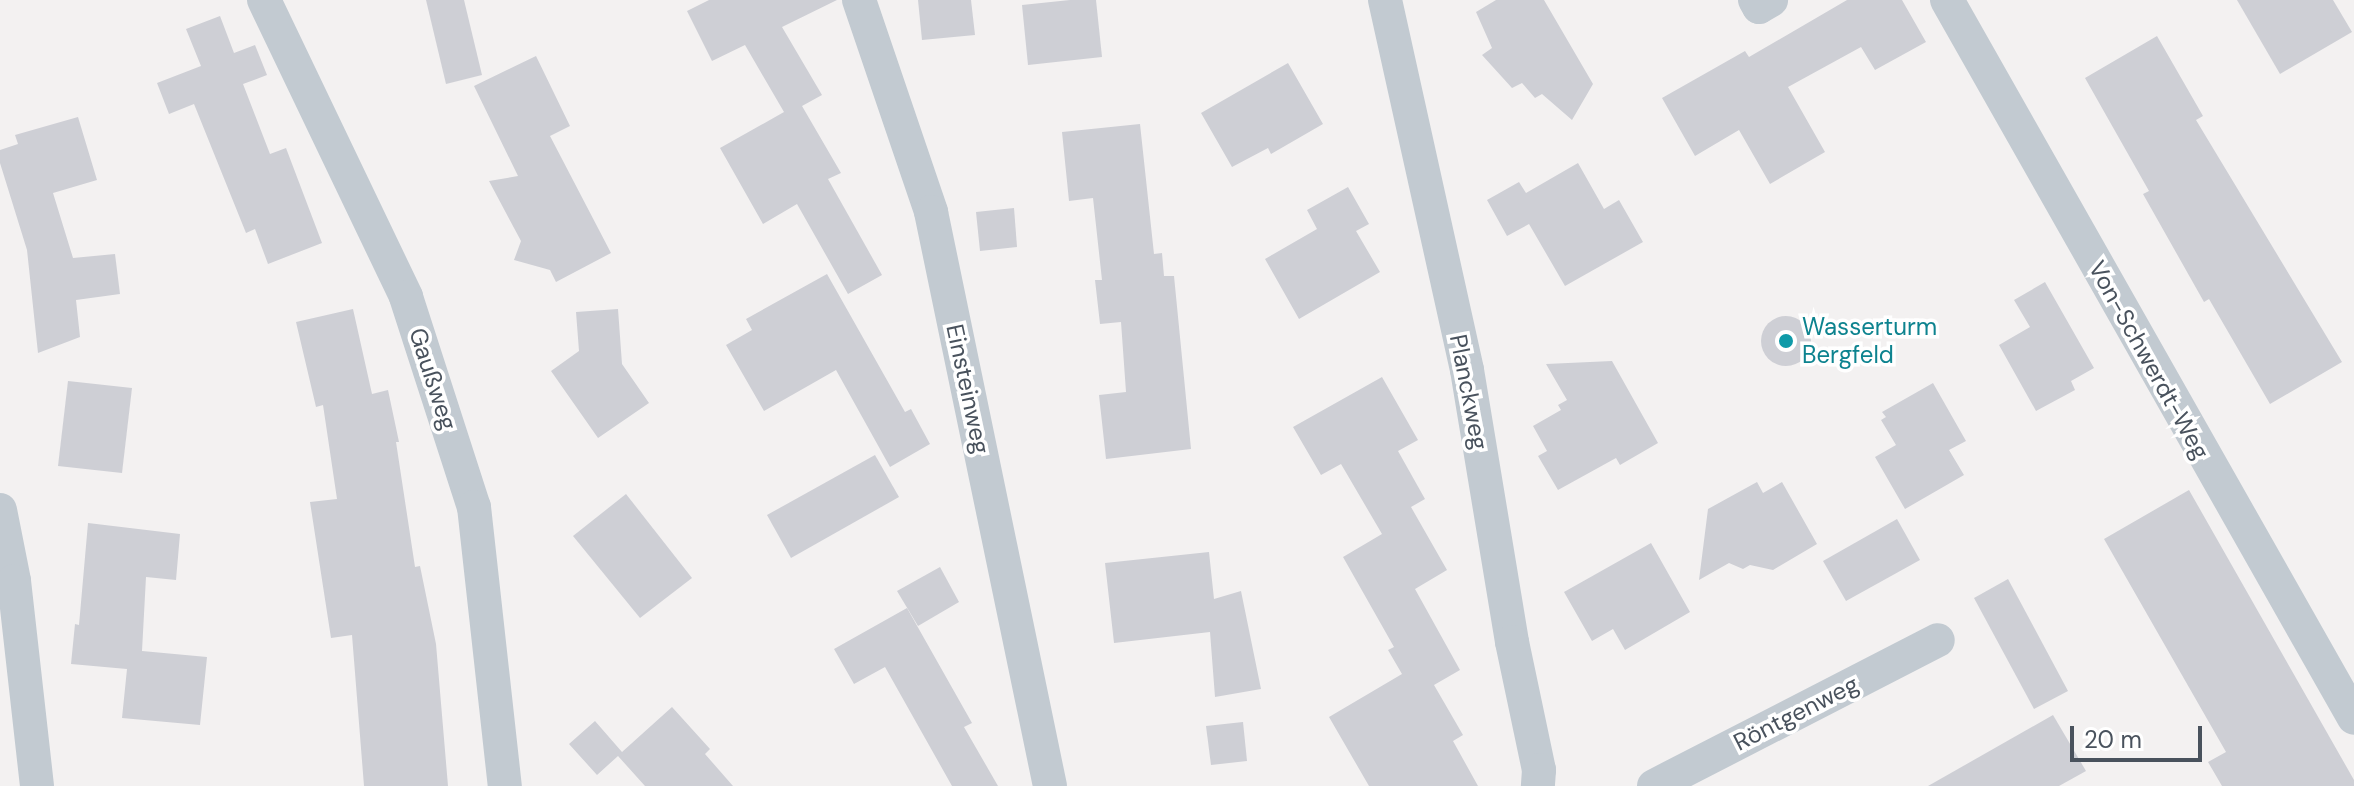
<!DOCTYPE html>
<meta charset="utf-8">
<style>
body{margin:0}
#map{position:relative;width:2354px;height:786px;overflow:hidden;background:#f3f1f1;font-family:"DM Sans",sans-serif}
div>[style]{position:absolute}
.building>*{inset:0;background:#cecfd5}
.round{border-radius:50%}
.minor>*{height:34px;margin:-17px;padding:0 17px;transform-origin:17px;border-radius:17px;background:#c2cad1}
.dots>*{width:22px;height:22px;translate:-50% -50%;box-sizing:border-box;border:4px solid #fff;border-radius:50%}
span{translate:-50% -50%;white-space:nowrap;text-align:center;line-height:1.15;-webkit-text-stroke:7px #fff;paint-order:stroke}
.culture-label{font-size:24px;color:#0d838f}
.left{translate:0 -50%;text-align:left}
.street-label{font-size:24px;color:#49525d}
.scale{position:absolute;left:2070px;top:726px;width:132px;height:36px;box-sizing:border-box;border:4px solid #49525d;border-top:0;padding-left:10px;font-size:24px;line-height:28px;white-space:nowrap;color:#49525d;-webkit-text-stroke:6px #fff;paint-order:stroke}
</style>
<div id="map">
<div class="building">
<i style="clip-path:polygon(426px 0,464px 0,482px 75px,446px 84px)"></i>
<i style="clip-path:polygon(709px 0,837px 0,782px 27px,822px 95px,802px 106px,841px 173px,828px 179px,882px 275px,848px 294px,797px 204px,763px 224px,720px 148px,784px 112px,745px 45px,712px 61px,687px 11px)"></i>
<i style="clip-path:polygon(918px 0,971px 0,975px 35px,922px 40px)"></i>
<i style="clip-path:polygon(1070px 0,1096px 0,1102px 57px,1028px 65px,1022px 5px)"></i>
<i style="clip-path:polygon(1496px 0,1544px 0,1593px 84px,1572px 120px,1542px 94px,1535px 98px,1522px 83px,1512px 88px,1482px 55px,1492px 48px,1476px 12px)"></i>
<i style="clip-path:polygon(1847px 0,1902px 0,1926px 42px,1875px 70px,1861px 47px,1788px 87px,1825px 152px,1770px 184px,1739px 130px,1695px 156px,1662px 98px,1745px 51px,1749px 57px)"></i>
<i style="clip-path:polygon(2237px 0,2333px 0,2352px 32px,2280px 74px)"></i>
<i style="clip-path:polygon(220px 16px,234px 53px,255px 45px,267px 75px,243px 84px,270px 154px,286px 148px,322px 243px,268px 264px,255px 229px,246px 233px,194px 104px,169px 114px,157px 83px,201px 66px,186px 29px)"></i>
<i style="clip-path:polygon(2157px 36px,2203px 116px,2196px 120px,2342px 362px,2270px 404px,2209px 299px,2204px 302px,2143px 194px,2149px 191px,2085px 78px)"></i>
<i style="clip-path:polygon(536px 56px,570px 126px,550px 136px,611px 253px,556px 282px,550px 270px,514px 260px,521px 241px,489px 181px,518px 176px,474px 86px)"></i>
<i style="clip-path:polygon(1288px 63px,1323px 124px,1271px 154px,1268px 148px,1232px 167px,1201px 113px)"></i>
<i style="clip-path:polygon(78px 117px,97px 180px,53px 193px,73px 258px,115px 254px,120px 294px,76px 300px,80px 337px,38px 353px,27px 250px,0 163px,0 150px,18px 144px,15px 135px)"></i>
<i style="clip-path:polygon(1140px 124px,1154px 254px,1162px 253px,1164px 276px,1174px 276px,1191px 449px,1106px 459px,1099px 395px,1126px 392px,1121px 322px,1100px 324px,1095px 280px,1102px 280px,1093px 198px,1069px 201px,1062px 132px)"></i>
<i style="clip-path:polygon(1578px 163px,1604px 209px,1619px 200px,1643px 242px,1565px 286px,1529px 224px,1507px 236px,1487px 200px,1519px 182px,1526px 193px)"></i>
<i style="clip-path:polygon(1348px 187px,1369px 224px,1356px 231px,1380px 272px,1299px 319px,1265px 259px,1317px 229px,1307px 210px)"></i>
<i style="clip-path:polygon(1014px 208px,1017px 247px,980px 251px,976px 212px)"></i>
<i style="clip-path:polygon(827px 274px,905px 412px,911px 409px,930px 444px,890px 467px,836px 370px,764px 411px,726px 345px,752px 330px,746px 319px)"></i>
<i style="clip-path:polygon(2045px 282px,2094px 368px,2071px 381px,2075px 390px,2036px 411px,1999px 345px,2030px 327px,2014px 300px)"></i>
<i style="clip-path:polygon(353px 309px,372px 394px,388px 390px,399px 442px,396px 442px,415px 567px,420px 566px,436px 644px,448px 786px,364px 786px,352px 635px,331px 638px,310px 502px,337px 499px,323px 405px,316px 407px,296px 322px)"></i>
<i style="clip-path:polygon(618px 309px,622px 364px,649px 403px,598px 438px,551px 371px,579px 351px,576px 312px)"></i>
<i class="round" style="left:1761px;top:316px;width:50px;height:50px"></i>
<i style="clip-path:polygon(1612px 361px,1658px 443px,1620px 465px,1616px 458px,1558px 490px,1538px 456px,1547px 451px,1533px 426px,1561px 410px,1558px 405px,1567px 400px,1546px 364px)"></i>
<i style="clip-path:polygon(1382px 377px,1418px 440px,1398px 451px,1425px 499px,1411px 507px,1447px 570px,1415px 589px,1460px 670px,1434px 685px,1463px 735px,1453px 741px,1478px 786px,1369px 786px,1329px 717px,1402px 674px,1388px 650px,1394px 647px,1343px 557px,1382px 534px,1341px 464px,1321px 475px,1293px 427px)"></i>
<i style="clip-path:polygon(68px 381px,132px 388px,122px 473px,58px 466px)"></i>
<i style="clip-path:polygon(1933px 383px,1966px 441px,1949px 450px,1964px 475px,1905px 509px,1875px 457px,1896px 445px,1881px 420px,1886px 417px,1882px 412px)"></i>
<i style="clip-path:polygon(875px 455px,899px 497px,791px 558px,767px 515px)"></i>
<i style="clip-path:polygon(1757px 482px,1763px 493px,1782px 482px,1817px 544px,1773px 570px,1750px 565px,1743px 569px,1729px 563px,1699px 580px,1708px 509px)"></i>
<i style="clip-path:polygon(2189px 490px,2354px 780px,2354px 786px,2222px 786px,2208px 762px,2226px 752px,2104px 539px)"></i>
<i style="clip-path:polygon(626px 494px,692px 578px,640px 618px,573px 536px)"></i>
<i style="clip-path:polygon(1897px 519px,1920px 560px,1846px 601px,1823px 561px)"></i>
<i style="clip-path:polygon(88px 523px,180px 534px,176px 580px,146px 577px,142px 651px,207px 657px,200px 725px,122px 718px,127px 669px,71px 664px,75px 624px,79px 625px)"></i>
<i style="clip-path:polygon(1651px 543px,1690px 612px,1625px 650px,1613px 629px,1592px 641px,1564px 592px)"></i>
<i style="clip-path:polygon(1209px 552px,1214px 599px,1241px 591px,1261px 689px,1215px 697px,1210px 632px,1114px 643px,1105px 563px)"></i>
<i style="clip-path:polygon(940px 567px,959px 602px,918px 626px,897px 591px)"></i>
<i style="clip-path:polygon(2008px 579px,2068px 691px,2034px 709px,1974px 598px)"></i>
<i style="clip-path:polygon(907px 608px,972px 723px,964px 727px,998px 786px,952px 786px,885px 667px,854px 684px,834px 649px)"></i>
<i style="clip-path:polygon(672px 707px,710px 749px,705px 754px,733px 786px,645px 786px,618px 756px,597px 775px,569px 744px,595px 721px,622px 752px)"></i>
<i style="clip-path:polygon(2053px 715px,2086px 771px,2059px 786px,1928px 786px)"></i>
<i style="clip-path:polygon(1243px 722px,1247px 761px,1211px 765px,1206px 726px)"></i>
</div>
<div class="minor">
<i style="left:264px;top:0;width:329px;rotate:64.4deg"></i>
<i style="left:406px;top:297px;width:221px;rotate:72.1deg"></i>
<i style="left:474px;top:507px;width:281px;rotate:83.7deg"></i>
<i style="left:859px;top:0;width:224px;rotate:71.2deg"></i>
<i style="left:931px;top:212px;width:586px;rotate:78.29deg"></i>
<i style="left:1385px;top:0;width:379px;rotate:77.5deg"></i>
<i style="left:1467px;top:370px;width:276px;rotate:80.6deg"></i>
<i style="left:1512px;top:642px;width:131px;rotate:78.1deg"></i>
<i style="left:1539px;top:770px;width:16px;rotate:94deg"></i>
<i style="left:1755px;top:0;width:8px;rotate:60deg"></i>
<i style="left:1759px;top:7px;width:14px;rotate:-30deg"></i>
<i style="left:1947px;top:0;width:825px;rotate:60.45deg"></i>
<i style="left:0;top:510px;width:72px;rotate:78.8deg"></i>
<i style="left:14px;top:581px;width:206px;rotate:83.6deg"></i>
<i style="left:1654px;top:786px;width:319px;rotate:-27.2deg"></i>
</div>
<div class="dots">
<i style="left:1786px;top:341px;background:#0f9aa8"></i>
</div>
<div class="culture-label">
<span class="left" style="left:1802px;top:341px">Wasserturm<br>Bergfeld</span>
</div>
<div class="street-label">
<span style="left:2149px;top:360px;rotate:61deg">Von-Schwerdt-Weg</span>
<span style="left:433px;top:379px;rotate:72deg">Gaußweg</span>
<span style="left:968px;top:389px;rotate:78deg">Einsteinweg</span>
<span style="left:1469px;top:392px;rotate:79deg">Planckweg</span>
<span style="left:1796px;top:713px;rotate:-27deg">Röntgenweg</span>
</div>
<div class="scale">20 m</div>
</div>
